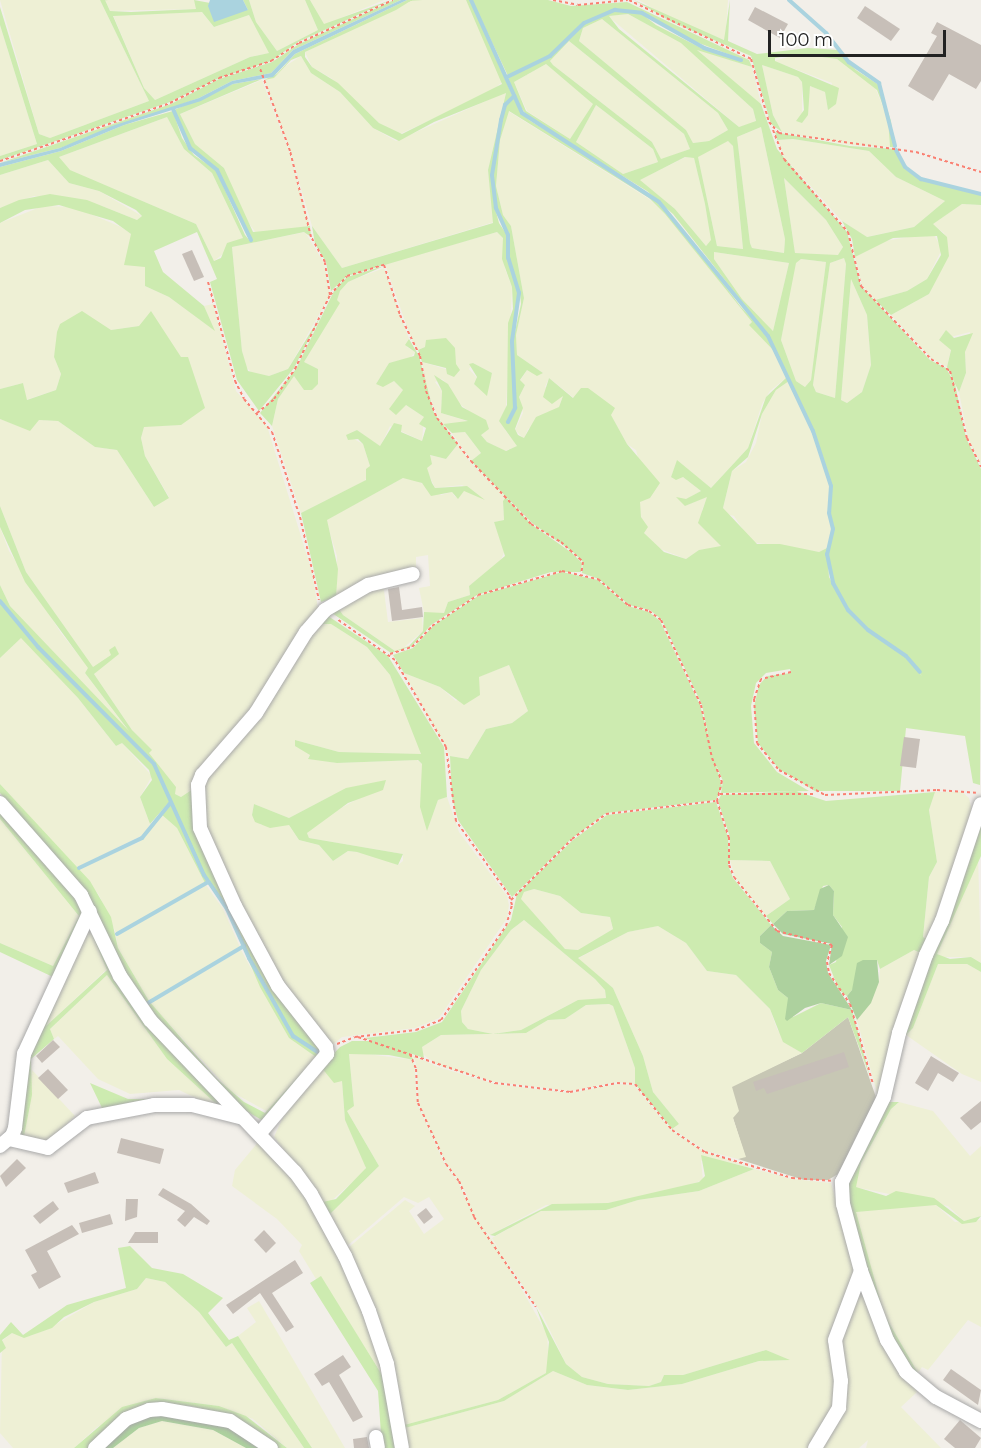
<!DOCTYPE html>
<style>
body{margin:0}
#map{position:relative;width:981px;height:1448px;overflow:hidden;background:#f2efe9;font-family:Montserrat,sans-serif}
div>[style]{position:absolute}
.construction>*{inset:0;background:#c7c7b4}
.farmland>*{inset:0;background:#eef0d5}
.grass>*{inset:0;background:#cdebb0}
.forest>*{inset:0;background:#add19e}
.water>*{inset:0;background:#aad3df}
.stream>*{height:4px;margin:-2px;padding:0 2px;transform-origin:2px;border-radius:2px;background:#aad3df}
.building>*{inset:0;background:#c7bfb8}
.path>*{height:2px;margin-top:-1px;transform-origin:0;background:repeating-linear-gradient(90deg,#fa8072 0 3px,transparent 0 6px)}
.roads{filter:drop-shadow(0 0 2px #a9a9a9) drop-shadow(0 0 2px #a9a9a9)}
.minor>*{height:14px;margin:-7px;padding:0 7px;transform-origin:7px;border-radius:7px;background:#fff}
span{translate:-50% -50%;white-space:nowrap;text-align:center;line-height:1.15;-webkit-text-stroke:5px #fff;paint-order:stroke}
.scale{position:absolute;left:768px;top:30px;width:178px;height:27px;box-sizing:border-box;border:3px solid #222;border-top:0;padding-left:8px;font-size:18px;line-height:21px;white-space:nowrap;color:#222;-webkit-text-stroke:4px #fff;paint-order:stroke}
</style>
<div id="map">
<div class="construction">
<i style="clip-path:polygon(848px 1017px,878px 1103px,838px 1174px,828px 1180px,804px 1180px,738px 1159px,745px 1156px,733px 1118px,732px 1086px,802px 1053px)"></i>
</div>
<div class="farmland">
<i style="clip-path:polygon(0 0,100px 0,149px 101px,50px 138px,39px 134px)"></i>
<i style="clip-path:polygon(105px 0,194px 0,197px 9px,110px 11px)"></i>
<i style="clip-path:polygon(249px 0,305px 0,318px 30px,277px 51px,256px 22px)"></i>
<i style="clip-path:polygon(310px 0,384px 0,324px 25px)"></i>
<i style="clip-path:polygon(412px 0,466px 0,504px 80px,491px 92px,400px 134px,379px 123px,331px 78px,312px 67px,305px 52px)"></i>
<i style="clip-path:polygon(639px 0,728px 0,725px 40px,674px 21px)"></i>
<i style="clip-path:polygon(202px 12px,214px 27px,249px 15px,270px 53px,250px 57px,155px 100px,144px 88px,113px 15px)"></i>
<i style="clip-path:polygon(628px 14px,682px 43px,753px 109px,756px 122px,739px 127px,608px 16px)"></i>
<i style="clip-path:polygon(602px 19px,718px 113px,728px 130px,709px 141px,693px 143px,686px 130px,579px 41px,583px 28px)"></i>
<i style="clip-path:polygon(0 25px,37px 144px,0 156px)"></i>
<i style="clip-path:polygon(569px 41px,684px 134px,690px 149px,661px 160px,652px 142px,553px 65px,550px 61px)"></i>
<i style="clip-path:polygon(696px 49px,752px 67px,761px 104px,741px 90px)"></i>
<i style="clip-path:polygon(799px 54px,837px 59px,874px 85px,888px 119px,890px 147px,850px 145px,782px 132px,773px 115px,762px 65px,798px 77px,802px 82px,802px 123px,810px 86px,825px 92px,828px 109px,832px 83px,774px 61px)"></i>
<i style="clip-path:polygon(301px 56px,311px 73px,340px 92px,373px 128px,396px 141px,506px 92px,488px 170px,494px 222px,342px 268px,312px 226px,290px 151px,264px 80px)"></i>
<i style="clip-path:polygon(546px 64px,594px 104px,570px 139px,527px 111px,514px 82px)"></i>
<i style="clip-path:polygon(262px 80px,289px 151px,310px 226px,257px 234px,245px 218px,224px 168px,195px 144px,180px 114px)"></i>
<i style="clip-path:polygon(596px 105px,653px 149px,658px 162px,623px 174px,576px 142px)"></i>
<i style="clip-path:polygon(508px 111px,649px 199px,665px 214px,752px 322px,750px 325px,776px 353px,787px 377px,770px 391px,762px 404px,748px 448px,711px 488px,677px 461px,671px 477px,683px 477px,701px 491px,685px 500px,685px 506px,708px 496px,702px 510px,722px 547px,700px 550px,686px 559px,658px 548px,644px 533px,640px 510px,640px 502px,656px 480px,639px 462px,636px 450px,627px 444px,610px 414px,574px 398px,549px 378px,545px 387px,563px 396px,559px 407px,528px 429px,524px 439px,515px 430px,523px 413px,519px 397px,525px 385px,520px 381px,527px 370px,543px 373px,517px 355px,516px 335px,524px 298px,511px 226px,503px 215px,496px 186px,500px 140px)"></i>
<i style="clip-path:polygon(167px 117px,184px 149px,212px 173px,243px 238px,214px 261px,196px 224px,69px 170px,59px 157px)"></i>
<i style="clip-path:polygon(761px 127px,785px 239px,784px 253px,752px 248px,750px 243px,737px 137px)"></i>
<i style="clip-path:polygon(793px 139px,869px 151px,896px 177px,945px 201px,914px 227px,866px 237px,842px 221px,785px 158px,777px 140px)"></i>
<i style="clip-path:polygon(728px 141px,733px 146px,743px 249px,717px 246px,698px 157px,698px 153px)"></i>
<i style="clip-path:polygon(686px 157px,694px 158px,705px 204px,712px 240px,706px 246px,675px 209px,639px 180px)"></i>
<i style="clip-path:polygon(48px 160px,69px 183px,99px 191px,142px 216px,137px 220px,102px 206px,34px 196px,0 208px,0 175px)"></i>
<i style="clip-path:polygon(784px 178px,826px 220px,843px 247px,838px 256px,795px 253px)"></i>
<i style="clip-path:polygon(962px 204px,981px 205px,981px 466px,968px 438px,959px 392px,966px 373px,965px 352px,970px 332px,939px 340px,951px 349px,947px 367px,931px 358px,891px 315px,929px 294px,948px 251px,944px 233px,932px 224px)"></i>
<i style="clip-path:polygon(43px 206px,74px 207px,121px 227px,131px 234px,145px 267px,145px 286px,169px 297px,214px 330px,204px 306px,213px 304px,236px 391px,267px 426px,312px 572px,318px 609px,275px 679px,193px 789px,181px 797px,175px 794px,149px 753px,151px 750px,132px 730px,94px 674px,112px 655px,93px 668px,26px 572px,0 506px,0 419px,30px 430px,39px 420px,58px 421px,95px 447px,117px 450px,154px 507px,169px 497px,145px 456px,141px 438px,144px 426px,181px 425px,181px 357px,139px 326px,111px 330px,60px 324px,54px 357px,61px 374px,56px 390px,26px 400px,23px 383px,0 389px,0 223px)"></i>
<i style="clip-path:polygon(305px 232px,324px 263px,330px 295px,288px 369px,269px 376px,253px 374px,245px 366px,242px 351px,232px 247px)"></i>
<i style="clip-path:polygon(evenodd,497px 232px,503px 238px,505px 269px,512px 287px,505px 430px,518px 446px,505px 451px,487px 442px,481px 435px,479px 419px,456px 401px,450px 387px,442px 379px,435px 382px,442px 391px,441px 413px,470px 422px,443px 424px,438px 417px,427px 390px,422px 362px,459px 373px,425px 347px,418px 350px,412px 341px,385px 264px,497px 232px,473px 363px,492px 373px,488px 385px,474px 384px,477px 378px,469px 369px,473px 363px)"></i>
<i style="clip-path:polygon(933px 233px,942px 249px,927px 279px,907px 291px,875px 300px,862px 285px,855px 257px,879px 242px)"></i>
<i style="clip-path:polygon(714px 252px,789px 263px,773px 331px,742px 299px,714px 259px)"></i>
<i style="clip-path:polygon(844px 258px,846px 264px,835px 398px,816px 392px,813px 385px,830px 263px)"></i>
<i style="clip-path:polygon(801px 259px,826px 262px,811px 380px,805px 387px,796px 381px,781px 340px,795px 263px)"></i>
<i style="clip-path:polygon(384px 268px,409px 339px,407px 347px,415px 352px,410px 358px,389px 363px,376px 384px,394px 381px,403px 390px,406px 405px,424px 417px,422px 441px,390px 426px,380px 447px,357px 430px,347px 435px,363px 444px,370px 466px,365px 481px,301px 513px,272px 426px,278px 399px,294px 375px,318px 384px,318px 369px,303px 362px,340px 291px,347px 282px)"></i>
<i style="clip-path:polygon(851px 279px,867px 315px,871px 365px,862px 392px,847px 403px,841px 400px)"></i>
<i style="clip-path:polygon(789px 381px,820px 452px,830px 486px,828px 506px,832px 529px,827px 548px,819px 552px,751px 542px,734px 516px,726px 514px,723px 508px,732px 471px,746px 462px,756px 443px,762px 414px,776px 390px)"></i>
<i style="clip-path:polygon(465px 432px,481px 453px,471px 461px,452px 433px)"></i>
<i style="clip-path:polygon(458px 444px,470px 462px,506px 497px,503px 501px,504px 520px,494px 522px,505px 550px,500px 562px,469px 586px,470px 595px,448px 602px,444px 613px,435px 615px,424px 612px,419px 588px,430px 586px,428px 555px,416px 557px,416px 568px,380px 575px,336px 597px,337px 556px,326px 520px,403px 478px,411px 477px,441px 495px,452px 492px,455px 497px,463px 491px,475px 492px,462px 485px,435px 488px,426px 468px,429px 455px,446px 459px)"></i>
<i style="clip-path:polygon(0 527px,9px 551px,61px 633px,89px 668px,85px 673px,134px 738px,10px 606px,0 585px)"></i>
<i style="clip-path:polygon(383px 583px,388px 622px,422px 618px,423px 631px,401px 650px,395px 651px,343px 615px,336px 605px)"></i>
<i style="clip-path:polygon(evenodd,320px 624px,331px 624px,367px 647px,390px 675px,419px 740px,421px 755px,339px 752px,295px 740px,310px 755px,308px 758px,337px 763px,417px 760px,422px 764px,427px 830px,438px 800px,447px 797px,459px 832px,507px 896px,509px 905px,507px 918px,439px 1018px,415px 1028px,342px 1037px,331px 1046px,280px 985px,207px 839px,203px 775px,295px 652px,320px 624px,333px 795px,363px 796px,323px 818px,307px 833px,309px 838px,403px 854px,403px 861px,398px 865px,371px 854px,348px 851px,333px 861px,319px 845px,299px 840px,289px 825px,261px 825px,252px 815px,254px 804px,289px 818px,333px 795px)"></i>
<i style="clip-path:polygon(21px 637px,78px 698px,116px 746px,122px 743px,152px 776px,140px 797px,150px 824px,145px 834px,76px 868px,0 784px,0 658px)"></i>
<i style="clip-path:polygon(509px 665px,528px 711px,512px 723px,486px 729px,468px 759px,450px 756px,404px 673px,440px 687px,456px 701px,478px 677px)"></i>
<i style="clip-path:polygon(935px 792px,962px 792px,969px 798px,972px 811px,928px 940px,923px 937px,929px 877px,937px 862px,929px 810px)"></i>
<i style="clip-path:polygon(161px 814px,177px 828px,205px 883px,116px 933px,99px 895px,78px 869px,139px 842px)"></i>
<i style="clip-path:polygon(0 819px,79px 916px,53px 966px,0 943px)"></i>
<i style="clip-path:polygon(978px 855px,981px 963px,971px 957px,941px 957px,937px 954px)"></i>
<i style="clip-path:polygon(730px 860px,770px 861px,790px 899px,766px 916px,735px 877px)"></i>
<i style="clip-path:polygon(206px 885px,223px 909px,240px 947px,149px 1001px,118px 948px,116px 936px)"></i>
<i style="clip-path:polygon(534px 889px,560px 896px,581px 913px,610px 917px,613px 929px,579px 950px,565px 949px,520px 899px,524px 892px)"></i>
<i style="clip-path:polygon(524px 920px,595px 979px,605px 990px,606px 998px,572px 1003px,521px 1030px,493px 1034px,468px 1029px,462px 1022px,461px 1011px,481px 970px,511px 930px)"></i>
<i style="clip-path:polygon(658px 926px,686px 943px,707px 971px,736px 975px,770px 1009px,777px 1029px,789px 1045px,802px 1053px,732px 1087px,739px 1111px,733px 1118px,746px 1157px,738px 1159px,706px 1151px,672px 1129px,679px 1124px,653px 1092px,643px 1056px,613px 988px,577px 959px,628px 932px)"></i>
<i style="clip-path:polygon(90px 927px,107px 969px,45px 1027px,84px 932px)"></i>
<i style="clip-path:polygon(241px 950px,289px 1038px,316px 1057px,270px 1113px,230px 1091px,150px 1003px)"></i>
<i style="clip-path:polygon(914px 950px,923px 954px,879px 1100px,857px 1020px,879px 982px,880px 969px)"></i>
<i style="clip-path:polygon(938px 964px,967px 964px,981px 972px,981px 1082px,962px 1074px,906px 1035px,913px 1028px)"></i>
<i style="clip-path:polygon(107px 975px,167px 1059px,225px 1112px,179px 1090px,130px 1094px,98px 1079px,58px 1036px,54px 1039px,50px 1029px)"></i>
<i style="clip-path:polygon(609px 1004px,613px 1006px,635px 1068px,635px 1084px,617px 1082px,570px 1091px,495px 1082px,439px 1066px,421px 1053px,422px 1047px,441px 1035px,526px 1033px,548px 1020px,565px 1019px,586px 1005px)"></i>
<i style="clip-path:polygon(359px 1053px,414px 1060px,417px 1103px,445px 1165px,458px 1181px,468px 1204px,466px 1193px,459px 1181px,446px 1164px,418px 1103px,417px 1069px,415px 1060px,411px 1054px,438px 1067px,495px 1084px,570px 1093px,617px 1084px,634px 1085px,671px 1130px,705px 1152px,753px 1168px,706px 1157px,701px 1161px,703px 1180px,678px 1189px,608px 1203px,546px 1205px,490px 1235px,484px 1229px,500px 1251px,492px 1238px,541px 1211px,606px 1210px,638px 1200px,699px 1191px,754px 1169px,792px 1179px,831px 1183px,856px 1269px,829px 1334px,837px 1376px,836px 1400px,810px 1448px,407px 1448px,405px 1428px,504px 1401px,553px 1371px,587px 1385px,628px 1390px,682px 1384px,759px 1361px,789px 1360px,766px 1350px,683px 1375px,664px 1375px,661px 1382px,649px 1386px,608px 1384px,582px 1377px,566px 1364px,542px 1314px,504px 1258px,547px 1334px,549px 1365px,546px 1373px,498px 1400px,404px 1425px,367px 1290px,348px 1248px,405px 1200px,415px 1206px,409px 1211px,424px 1234px,444px 1219px,429px 1197px,418px 1203px,404px 1197px,347px 1246px,330px 1214px,379px 1166px,347px 1111px,354px 1105px,349px 1054px)"></i>
<i style="clip-path:polygon(321px 1067px,342px 1081px,345px 1120px,366px 1163px,365px 1171px,330px 1202px,323px 1202px,274px 1137px,284px 1115px)"></i>
<i style="clip-path:polygon(32px 1070px,75px 1116px,49px 1141px,23px 1141px)"></i>
<i style="clip-path:polygon(899px 1102px,933px 1111px,970px 1156px,981px 1146px,981px 1216px,964px 1221px,948px 1206px,855px 1187px,861px 1163px,891px 1109px)"></i>
<i style="clip-path:polygon(259px 1141px,306px 1196px,364px 1307px,387px 1383px,321px 1277px,316px 1279px,299px 1251px,302px 1245px,277px 1219px,232px 1186px,235px 1170px)"></i>
<i style="clip-path:polygon(924px 1204px,936px 1205px,955px 1222px,981px 1220px,981px 1327px,968px 1320px,928px 1370px,922px 1367px,918px 1373px,884px 1314px,855px 1217px,856px 1211px)"></i>
<i style="clip-path:polygon(146px 1278px,165px 1282px,199px 1312px,226px 1347px,232px 1343px,304px 1448px,287px 1448px,253px 1419px,219px 1406px,156px 1398px,97px 1427px,74px 1448px,13px 1448px,0 1433px,2px 1341px,12px 1333px,30px 1336px,48px 1329px,94px 1302px,137px 1289px)"></i>
<i style="clip-path:polygon(863px 1279px,905px 1375px,917px 1392px,901px 1407px,941px 1448px,866px 1448px,868px 1440px,859px 1448px,820px 1448px,846px 1402px,838px 1344px)"></i>
<i style="clip-path:polygon(259px 1301px,345px 1448px,312px 1448px,238px 1336px,256px 1322px,247px 1308px)"></i>
<i style="clip-path:polygon(162px 1421px,213px 1430px,246px 1448px,113px 1448px,139px 1428px)"></i>
</div>
<div class="grass">
<i style="clip-path:polygon(evenodd,100px 0,105px 0,110px 11px,131px 12px,196px 9px,194px 0,248px 10px,243px 0,249px 0,256px 22px,277px 51px,318px 30px,305px 0,310px 0,324px 24px,391px 0,298px 42px,271px 61px,219px 78px,170px 102px,0 160px,0 156px,37px 144px,0 25px,0 7px,39px 134px,50px 138px,149px 101px,100px 0,202px 12px,214px 27px,249px 15px,269px 53px,250px 57px,155px 100px,144px 88px,113px 16px,202px 12px)"></i>
<i style="clip-path:polygon(394px 0,401px 0,293px 50px,271px 73px,232px 81px,199px 98px,60px 148px,0 163px,171px 104px,219px 79px,272px 62px,299px 44px)"></i>
<i style="clip-path:polygon(evenodd,407px 0,412px 0,396px 10px,305px 52px,305px 57px,312px 67px,338px 83px,379px 123px,402px 134px,502px 84px,466px 0,470px 0,513px 97px,504px 105px,500px 120px,491px 174px,495px 208px,499px 223px,507px 235px,507px 258px,519px 293px,511px 341px,514px 408px,507px 423px,515px 408px,513px 341px,521px 304px,520px 293px,509px 258px,509px 235px,496px 207px,493px 175px,501px 120px,506px 105px,514px 98px,521px 113px,529px 120px,646px 192px,671px 215px,741px 307px,760px 326px,776px 353px,749px 325px,752px 322px,665px 214px,649px 198px,509px 111px,500px 140px,496px 186px,503px 215px,511px 226px,524px 298px,516px 335px,517px 355px,543px 373px,537px 376px,527px 370px,520px 380px,525px 385px,519px 397px,523px 408px,515px 429px,518px 435px,524px 438px,536px 417px,559px 407px,563px 396px,552px 404px,543px 397px,549px 378px,573px 398px,581px 388px,588px 388px,615px 408px,611px 415px,627px 444px,660px 483px,650px 498px,640px 502px,641px 517px,648px 527px,644px 533px,664px 552px,686px 559px,699px 550px,721px 546px,698px 523px,707px 497px,685px 506px,676px 497px,686px 499px,701px 491px,683px 477px,676px 480px,671px 477px,677px 460px,711px 488px,748px 448px,766px 397px,787px 377px,789px 381px,776px 390px,762px 414px,748px 457px,732px 471px,723px 508px,757px 544px,780px 544px,819px 552px,827px 548px,829px 577px,847px 610px,867px 631px,905px 657px,922px 676px,907px 655px,868px 629px,849px 609px,834px 583px,828px 554px,834px 529px,830px 513px,832px 486px,813px 430px,769px 336px,673px 214px,647px 191px,530px 119px,518px 104px,508px 77px,551px 57px,585px 24px,615px 11px,642px 14px,656px 25px,703px 49px,741px 59px,683px 37px,643px 13px,615px 9px,584px 22px,549px 55px,508px 76px,472px 0,548px 0,571px 6px,627px 2px,749px 60px,752px 67px,697px 50px,761px 104px,777px 149px,847px 232px,861px 286px,930px 360px,946px 368px,955px 384px,966px 438px,981px 469px,980px 785px,973px 783px,965px 736px,906px 728px,900px 791px,815px 791px,779px 769px,758px 743px,754px 707px,759px 685px,767px 676px,791px 673px,790px 669px,766px 673px,756px 683px,751px 706px,754px 743px,777px 772px,809px 791px,721px 793px,723px 781px,713px 758px,702px 705px,662px 620px,650px 610px,629px 605px,599px 579px,582px 573px,583px 562px,573px 552px,532px 523px,471px 461px,481px 453px,465px 432px,452px 433px,443px 424px,468px 421px,441px 413px,442px 391px,434px 375px,448px 384px,462px 407px,486px 420px,489px 429px,481px 435px,487px 442px,506px 451px,517px 446px,499px 421px,507px 405px,508px 323px,513px 309px,512px 287px,502px 259px,503px 238px,497px 232px,347px 276px,331px 291px,326px 262px,315px 244px,312px 226px,342px 268px,493px 223px,488px 170px,506px 93px,434px 122px,399px 141px,373px 128px,340px 92px,311px 73px,301px 56px,291px 60px,274px 78px,264px 80px,277px 74px,295px 54px,407px 0,628px 14px,681px 43px,753px 109px,756px 121px,739px 127px,619px 29px,609px 16px,628px 14px,407px 0,602px 19px,718px 113px,728px 130px,709px 141px,693px 143px,686px 130px,579px 41px,583px 28px,602px 19px,407px 0,569px 41px,684px 134px,690px 149px,661px 159px,652px 142px,553px 65px,550px 61px,569px 41px,407px 0,546px 64px,593px 104px,570px 139px,526px 111px,514px 82px,546px 64px,407px 0,596px 105px,653px 149px,658px 162px,623px 174px,576px 142px,596px 105px,407px 0,761px 127px,785px 239px,784px 253px,752px 248px,750px 243px,737px 137px,761px 127px,407px 0,728px 141px,733px 146px,743px 249px,717px 246px,698px 157px,728px 141px,407px 0,685px 157px,694px 158px,705px 204px,711px 240px,706px 246px,675px 209px,640px 180px,685px 157px,407px 0,784px 178px,826px 220px,843px 247px,838px 255px,795px 253px,784px 178px,407px 0,714px 252px,789px 263px,773px 331px,742px 299px,714px 259px,714px 252px,407px 0,844px 258px,846px 264px,835px 398px,816px 392px,813px 385px,830px 263px,844px 258px,407px 0,801px 259px,826px 262px,811px 380px,805px 387px,796px 381px,781px 340px,796px 263px,801px 259px,407px 0,851px 279px,867px 315px,871px 365px,862px 392px,847px 403px,841px 400px,851px 279px)"></i>
<i style="clip-path:polygon(634px 0,724px 40px,730px 0,728px 41px,757px 54px,808px 48px,838px 50px,856px 70px,879px 85px,891px 121px,894px 147px,890px 147px,888px 119px,877px 90px,837px 59px,799px 54px,775px 58px,775px 61px,839px 88px,836px 104px,828px 110px,825px 92px,810px 86px,808px 115px,802px 123px,796px 121px,804px 110px,802px 82px,798px 77px,762px 65px,773px 115px,782px 132px,771px 124px,751px 56px,672px 22px)"></i>
<i style="clip-path:polygon(evenodd,262px 79px,180px 114px,195px 144px,224px 168px,253px 232px,310px 226px,311px 237px,304px 232px,232px 247px,242px 351px,248px 371px,269px 376px,288px 369px,323px 312px,294px 368px,259px 411px,237px 380px,210px 282px,217px 279px,197px 232px,154px 251px,163px 272px,204px 306px,215px 331px,169px 297px,145px 286px,145px 267px,124px 265px,131px 234px,113px 221px,59px 205px,25px 210px,0 223px,0 208px,19px 200px,50px 194px,87px 200px,137px 220px,142px 216px,136px 210px,99px 191px,69px 183px,48px 160px,0 175px,0 167px,61px 151px,124px 125px,173px 111px,182px 138px,189px 148px,194px 155px,216px 170px,245px 235px,250px 241px,217px 170px,190px 148px,174px 110px,233px 84px,262px 79px,167px 117px,184px 149px,212px 173px,243px 238px,227px 243px,221px 258px,214px 261px,196px 224px,70px 170px,59px 157px,167px 117px)"></i>
<i style="clip-path:polygon(775px 132px,850px 146px,895px 149px,904px 168px,921px 180px,981px 195px,981px 205px,962px 204px,933px 224px,947px 237px,949px 256px,929px 294px,891px 315px,875px 300px,907px 291px,927px 279px,941px 255px,937px 236px,893px 238px,855px 257px,852px 239px,842px 221px,867px 237px,914px 227px,945px 201px,896px 177px,869px 151px,793px 139px,777px 140px)"></i>
<i style="clip-path:polygon(384px 266px,348px 282px,340px 291px,337px 300px,340px 303px,304px 362px,318px 369px,318px 384px,312px 390px,304px 390px,294px 376px,278px 399px,272px 426px,260px 413px,296px 369px,335px 289px,347px 277px)"></i>
<i style="clip-path:polygon(82px 311px,111px 330px,139px 326px,151px 311px,181px 357px,188px 357px,205px 408px,181px 425px,144px 427px,141px 438px,145px 456px,169px 498px,154px 507px,117px 450px,95px 447px,58px 421px,39px 420px,30px 431px,0 419px,0 389px,23px 383px,27px 400px,56px 390px,61px 374px,54px 357px,57px 332px,60px 324px)"></i>
<i style="clip-path:polygon(946px 330px,954px 338px,973px 333px,965px 352px,966px 373px,959px 392px,947px 367px,951px 350px,939px 340px)"></i>
<i style="clip-path:polygon(446px 338px,455px 348px,456px 364px,460px 370px,454px 377px,447px 374px,446px 368px,422px 362px,418px 350px,425px 347px,426px 340px)"></i>
<i style="clip-path:polygon(409px 339px,419px 356px,434px 413px,458px 444px,446px 459px,430px 455px,432px 464px,427px 468px,432px 483px,435px 488px,467px 486px,485px 500px,464px 491px,458px 499px,452px 492px,431px 496px,422px 483px,403px 478px,327px 520px,338px 569px,336px 597px,321px 602px,301px 513px,366px 480px,366px 469px,370px 466px,363px 444px,358px 439px,348px 440px,346px 435px,357px 430px,380px 446px,394px 423px,402px 425px,401px 432px,422px 441px,426px 428px,419px 424px,424px 417px,406px 405px,396px 415px,389px 409px,403px 390px,394px 381px,383px 387px,376px 384px,389px 363px,414px 356px,415px 352px,405px 345px)"></i>
<i style="clip-path:polygon(473px 363px,492px 373px,487px 396px,474px 384px,477px 377px,469px 364px)"></i>
<i style="clip-path:polygon(506px 497px,531px 524px,572px 553px,582px 563px,581px 572px,551px 572px,477px 595px,431px 625px,412px 646px,391px 653px,329px 611px,336px 605px,343px 615px,395px 651px,409px 646px,423px 631px,424px 612px,444px 613px,448px 602px,470px 595px,469px 586px,505px 556px,494px 522px,504px 520px,503px 501px)"></i>
<i style="clip-path:polygon(0 506px,26px 572px,93px 667px,111px 655px,109px 650px,115px 646px,119px 654px,94px 674px,132px 730px,152px 750px,149px 753px,176px 787px,175px 794px,181px 797px,193px 789px,196px 827px,322px 1053px,293px 1035px,250px 958px,228px 909px,205px 875px,154px 764px,39px 647px,0 600px,0 585px,10px 606px,129px 731px,85px 673px,88px 668px,25px 582px,0 527px)"></i>
<i style="clip-path:polygon(562px 572px,598px 580px,628px 606px,649px 612px,660px 621px,700px 705px,722px 787px,716px 800px,606px 813px,571px 839px,512px 897px,458px 820px,452px 797px,450px 756px,468px 759px,486px 729px,512px 723px,528px 711px,509px 665px,479px 677px,480px 695px,464px 705px,440px 687px,404px 673px,393px 655px,413px 648px,433px 626px,478px 596px)"></i>
<i style="clip-path:polygon(0 603px,37px 648px,153px 765px,170px 801px,150px 824px,140px 797px,152px 780px,149px 770px,122px 743px,116px 746px,78px 698px,21px 638px,0 658px)"></i>
<i style="clip-path:polygon(328px 616px,388px 656px,444px 747px,447px 797px,438px 800px,427px 831px,420px 807px,422px 764px,418px 760px,337px 763px,308px 759px,310px 755px,295px 746px,295px 740px,339px 752px,421px 754px,390px 675px,367px 647px,331px 624px,320px 624px)"></i>
<i style="clip-path:polygon(386px 780px,383px 790px,348px 803px,307px 833px,309px 838px,403px 854px,398px 865px,357px 852px,348px 851px,333px 861px,319px 845px,299px 840px,289px 825px,270px 828px,255px 822px,252px 815px,254px 804px,289px 818px,346px 788px)"></i>
<i style="clip-path:polygon(0 784px,90px 881px,111px 917px,118px 948px,149px 1001px,215px 1077px,244px 1102px,265px 1113px,316px 1057px,289px 1038px,260px 987px,243px 948px,292px 1036px,322px 1055px,265px 1122px,243px 1109px,159px 1024px,132px 985px,88px 895px,0 793px)"></i>
<i style="clip-path:polygon(evenodd,796px 791px,826px 801px,935px 792px,929px 810px,937px 862px,929px 877px,923px 937px,928px 940px,923px 954px,914px 950px,880px 969px,877px 960px,847px 996px,839px 990px,829px 965px,836px 962px,842px 927px,833px 915px,834px 891px,829px 885px,823px 886px,814px 910px,787px 911px,773px 924px,766px 916px,790px 899px,770px 861px,730px 860px,728px 865px,733px 878px,771px 925px,760px 936px,760px 943px,772px 952px,769px 967px,778px 990px,788px 998px,793px 1017px,821px 1003px,852px 1010px,870px 1077px,848px 1017px,802px 1053px,783px 1042px,770px 1009px,736px 975px,707px 971px,686px 943px,658px 926px,628px 932px,578px 958px,613px 988px,643px 1056px,653px 1092px,679px 1124px,672px 1129px,635px 1084px,635px 1068px,613px 1006px,609px 1004px,586px 1005px,565px 1019px,548px 1020px,526px 1033px,441px 1035px,422px 1047px,424px 1058px,365px 1038px,416px 1032px,442px 1022px,511px 920px,517px 894px,573px 840px,607px 815px,716px 802px,728px 837px,729px 856px,730px 837px,718px 801px,721px 795px,796px 791px,534px 889px,560px 896px,581px 913px,610px 917px,613px 929px,578px 950px,565px 949px,521px 899px,524px 892px,534px 889px,796px 791px,524px 920px,595px 979px,605px 990px,606px 998px,578px 1000px,521px 1030px,493px 1034px,468px 1029px,462px 1022px,461px 1011px,481px 970px,511px 930px,524px 920px)"></i>
<i style="clip-path:polygon(171px 804px,207px 882px,205px 883px,177px 828px,161px 814px)"></i>
<i style="clip-path:polygon(0 810px,63px 881px,85px 914px,53px 977px,0 952px,0 943px,53px 966px,79px 916px,0 819px)"></i>
<i style="clip-path:polygon(981px 818px,981px 856px,937px 954px,950px 959px,971px 957px,981px 963px,981px 972px,967px 964px,938px 964px,913px 1028px,906px 1035px,903px 1033px)"></i>
<i style="clip-path:polygon(evenodd,89px 921px,112px 971px,142px 1018px,232px 1113px,225px 1112px,167px 1059px,107px 975px,50px 1029px,54px 1039px,31px 1059px,32px 1095px,23px 1141px,15px 1137px,31px 1050px,89px 921px,89px 927px,107px 970px,46px 1026px,84px 932px,89px 927px)"></i>
<i style="clip-path:polygon(352px 1041px,375px 1041px,408px 1052px,414px 1060px,389px 1055px,349px 1054px,354px 1106px,347px 1111px,379px 1166px,330px 1214px,323px 1202px,336px 1199px,366px 1168px,345px 1120px,342px 1081px,334px 1083px,321px 1067px,340px 1047px)"></i>
<i style="clip-path:polygon(90px 1083px,128px 1099px,186px 1099px,103px 1110px)"></i>
<i style="clip-path:polygon(887px 1102px,899px 1102px,891px 1109px,861px 1163px,856px 1187px,886px 1196px,896px 1191px,934px 1198px,964px 1221px,981px 1216px,976px 1222px,962px 1224px,936px 1205px,856px 1212px,884px 1314px,918px 1373px,916px 1376px,880px 1316px,847px 1203px,848px 1185px)"></i>
<i style="clip-path:polygon(701px 1155px,754px 1169px,699px 1191px,638px 1200px,606px 1210px,541px 1211px,495px 1236px,490px 1235px,552px 1204px,608px 1203px,699px 1182px,705px 1176px)"></i>
<i style="clip-path:polygon(130px 1246px,152px 1268px,183px 1274px,223px 1298px,208px 1313px,229px 1340px,238px 1336px,312px 1448px,304px 1448px,232px 1343px,226px 1347px,199px 1312px,165px 1282px,146px 1278px,137px 1289px,94px 1302px,64px 1317px,52px 1328px,24px 1338px,12px 1333px,2px 1340px,6px 1348px,0 1353px,0 1335px,11px 1322px,23px 1335px,67px 1305px,126px 1288px,118px 1248px)"></i>
<i style="clip-path:polygon(321px 1276px,387px 1383px,398px 1448px,382px 1448px,378px 1391px,310px 1283px)"></i>
<i style="clip-path:polygon(536px 1307px,566px 1364px,582px 1377px,608px 1384px,649px 1386px,661px 1382px,664px 1375px,683px 1375px,766px 1350px,790px 1360px,759px 1361px,682px 1384px,628px 1390px,587px 1385px,553px 1371px,504px 1401px,405px 1428px,404px 1425px,498px 1400px,546px 1373px,549px 1342px)"></i>
<i style="clip-path:polygon(156px 1398px,219px 1406px,246px 1416px,287px 1448px,279px 1448px,234px 1417px,191px 1406px,147px 1404px,121px 1416px,89px 1448px,74px 1448px,122px 1407px)"></i>
</div>
<div class="forest">
<i style="clip-path:polygon(829px 885px,834px 891px,833px 915px,848px 937px,842px 956px,829px 965px,832px 944px,783px 934px,773px 924px,787px 911px,814px 910px,820px 889px)"></i>
<i style="clip-path:polygon(771px 925px,783px 936px,831px 945px,826px 961px,828px 973px,852px 1010px,821px 1003px,805px 1008px,787px 1021px,785px 1019px,788px 998px,778px 990px,769px 967px,772px 952px,760px 943px,760px 936px)"></i>
<i style="clip-path:polygon(863px 960px,877px 960px,879px 982px,871px 1003px,857px 1020px,847px 996px,852px 990px,857px 963px)"></i>
<i style="clip-path:polygon(149px 1413px,222px 1422px,266px 1448px,246px 1448px,213px 1430px,162px 1421px,139px 1428px,113px 1448px,101px 1448px,119px 1429px)"></i>
</div>
<div class="water">
<i style="clip-path:polygon(210px 0,243px 0,248px 10px,214px 22px,208px 6px)"></i>
<i style="clip-path:polygon(401px 0,407px 0,295px 54px,273px 77px,233px 84px,201px 101px,124px 125px,61px 151px,0 167px,0 163px,60px 148px,112px 126px,199px 98px,232px 81px,271px 73px,293px 50px)"></i>
</div>
<div class="stream">
<i style="left:471px;top:0;width:124px;rotate:65.7deg"></i>
<i style="left:522px;top:113px;width:163px;rotate:33deg"></i>
<i style="left:659px;top:202px;width:173px;rotate:50.9deg"></i>
<i style="left:768px;top:336px;width:105px;rotate:64.7deg"></i>
<i style="left:813px;top:431px;width:58px;rotate:71.9deg"></i>
<i style="left:831px;top:486px;width:27px;rotate:94deg"></i>
<i style="left:829px;top:513px;width:16px;rotate:76deg"></i>
<i style="left:833px;top:529px;width:26px;rotate:103deg"></i>
<i style="left:827px;top:554px;width:30px;rotate:78deg"></i>
<i style="left:833px;top:583px;width:31px;rotate:61deg"></i>
<i style="left:848px;top:610px;width:28px;rotate:45deg"></i>
<i style="left:868px;top:630px;width:46px;rotate:34.4deg"></i>
<i style="left:906px;top:656px;width:21px;rotate:49deg"></i>
<i style="left:789px;top:0;width:50px;rotate:41.7deg"></i>
<i style="left:826px;top:33px;width:37px;rotate:52deg"></i>
<i style="left:849px;top:62px;width:37px;rotate:35deg"></i>
<i style="left:879px;top:83px;width:65px;rotate:75.7deg"></i>
<i style="left:507px;top:77px;width:48px;rotate:-26deg"></i>
<i style="left:550px;top:56px;width:47px;rotate:-44.1deg"></i>
<i style="left:584px;top:23px;width:34px;rotate:-23deg"></i>
<i style="left:615px;top:10px;width:27px;rotate:6deg"></i>
<i style="left:642px;top:13px;width:71px;rotate:29.4deg"></i>
<i style="left:704px;top:48px;width:39px;rotate:18deg"></i>
<i style="left:173px;top:109px;width:43px;rotate:66.4deg"></i>
<i style="left:190px;top:148px;width:35px;rotate:39deg"></i>
<i style="left:217px;top:170px;width:78px;rotate:64.1deg"></i>
<i style="left:896px;top:150px;width:19px;rotate:62deg"></i>
<i style="left:905px;top:167px;width:20px;rotate:37deg"></i>
<i style="left:921px;top:179px;width:62px;rotate:14deg"></i>
<i style="left:508px;top:422px;width:16px;rotate:-63deg"></i>
<i style="left:515px;top:408px;width:67px;rotate:-92.6deg"></i>
<i style="left:512px;top:341px;width:49px;rotate:-81.7deg"></i>
<i style="left:519px;top:293px;width:37px;rotate:-107deg"></i>
<i style="left:508px;top:258px;width:23px;rotate:-90deg"></i>
<i style="left:508px;top:235px;width:30px;rotate:-114deg"></i>
<i style="left:496px;top:208px;width:33px;rotate:-97deg"></i>
<i style="left:492px;top:175px;width:56px;rotate:-80.7deg"></i>
<i style="left:501px;top:120px;width:16px;rotate:-75deg"></i>
<i style="left:505px;top:105px;width:13px;rotate:-45deg"></i>
<i style="left:0;top:601px;width:60px;rotate:50.4deg"></i>
<i style="left:38px;top:647px;width:165px;rotate:45.2deg"></i>
<i style="left:154px;top:764px;width:122px;rotate:65.8deg"></i>
<i style="left:204px;top:875px;width:41px;rotate:55.9deg"></i>
<i style="left:227px;top:909px;width:54px;rotate:65.8deg"></i>
<i style="left:249px;top:958px;width:90px;rotate:60.6deg"></i>
<i style="left:293px;top:1036px;width:33px;rotate:33deg"></i>
<i style="left:79px;top:868px;width:70px;rotate:-25.5deg"></i>
<i style="left:142px;top:838px;width:46px;rotate:-51.1deg"></i>
<i style="left:117px;top:934px;width:105px;rotate:-29.7deg"></i>
<i style="left:148px;top:1003px;width:112px;rotate:-30.7deg"></i>
</div>
<div class="building">
<i style="clip-path:polygon(865px 6px,900px 29px,891px 41px,857px 18px)"></i>
<i style="clip-path:polygon(755px 7px,788px 24px,780px 38px,748px 20px)"></i>
<i style="clip-path:polygon(937px 22px,981px 45px,981px 81px,976px 89px,949px 74px,933px 101px,908px 86px,937px 36px,931px 33px)"></i>
<i style="clip-path:polygon(192px 250px,204px 277px,194px 281px,182px 254px)"></i>
<i style="clip-path:polygon(399px 587px,402px 610px,422px 607px,423px 617px,392px 621px,388px 589px)"></i>
<i style="clip-path:polygon(904px 737px,920px 739px,916px 768px,900px 766px)"></i>
<i style="clip-path:polygon(53px 1040px,60px 1047px,42px 1063px,36px 1056px)"></i>
<i style="clip-path:polygon(844px 1052px,849px 1067px,767px 1094px,764px 1088px,756px 1091px,753px 1082px)"></i>
<i style="clip-path:polygon(931px 1056px,959px 1073px,953px 1082px,938px 1073px,928px 1091px,915px 1083px)"></i>
<i style="clip-path:polygon(48px 1069px,68px 1090px,58px 1099px,38px 1078px)"></i>
<i style="clip-path:polygon(981px 1101px,981px 1122px,971px 1130px,960px 1118px)"></i>
<i style="clip-path:polygon(121px 1138px,164px 1149px,160px 1164px,117px 1153px)"></i>
<i style="clip-path:polygon(17px 1159px,26px 1168px,6px 1187px,0 1176px)"></i>
<i style="clip-path:polygon(95px 1172px,99px 1183px,68px 1193px,64px 1183px)"></i>
<i style="clip-path:polygon(163px 1188px,191px 1204px,210px 1221px,207px 1225px,194px 1217px,185px 1227px,177px 1220px,185px 1211px,158px 1195px)"></i>
<i style="clip-path:polygon(126px 1199px,138px 1199px,137px 1217px,125px 1221px)"></i>
<i style="clip-path:polygon(53px 1201px,59px 1209px,40px 1224px,33px 1216px)"></i>
<i style="clip-path:polygon(426px 1208px,433px 1217px,424px 1224px,417px 1215px)"></i>
<i style="clip-path:polygon(110px 1214px,113px 1224px,82px 1233px,79px 1223px)"></i>
<i style="clip-path:polygon(72px 1225px,79px 1234px,47px 1251px,61px 1277px,39px 1289px,31px 1275px,37px 1272px,25px 1250px)"></i>
<i style="clip-path:polygon(264px 1230px,276px 1243px,266px 1253px,254px 1240px)"></i>
<i style="clip-path:polygon(135px 1232px,158px 1232px,158px 1243px,128px 1243px)"></i>
<i style="clip-path:polygon(295px 1260px,303px 1273px,272px 1293px,294px 1327px,286px 1332px,260px 1293px,233px 1314px,226px 1305px)"></i>
<i style="clip-path:polygon(343px 1355px,351px 1367px,339px 1375px,363px 1417px,353px 1422px,329px 1382px,322px 1386px,314px 1374px)"></i>
<i style="clip-path:polygon(951px 1369px,981px 1390px,978px 1405px,943px 1380px)"></i>
<i style="clip-path:polygon(960px 1420px,981px 1438px,975px 1448px,955px 1448px,944px 1439px)"></i>
<i style="clip-path:polygon(367px 1437px,369px 1448px,354px 1448px,353px 1439px)"></i>
</div>
<div class="path">
<i style="left:553px;top:0;width:25px;rotate:11deg"></i>
<i style="left:578px;top:5px;width:50px;rotate:-5.7deg"></i>
<i style="left:629px;top:0;width:136px;rotate:25.8deg"></i>
<i style="left:751px;top:59px;width:66px;rotate:74.1deg"></i>
<i style="left:769px;top:122px;width:15px;rotate:48deg"></i>
<i style="left:779px;top:133px;width:138px;rotate:7.9deg"></i>
<i style="left:916px;top:152px;width:68px;rotate:17.1deg"></i>
<i style="left:773px;top:130px;width:31px;rotate:69deg"></i>
<i style="left:784px;top:159px;width:97px;rotate:48.8deg"></i>
<i style="left:848px;top:232px;width:56px;rotate:76.5deg"></i>
<i style="left:861px;top:286px;width:101px;rotate:46.2deg"></i>
<i style="left:931px;top:359px;width:22px;rotate:32deg"></i>
<i style="left:950px;top:371px;width:69px;rotate:75.8deg"></i>
<i style="left:967px;top:438px;width:32px;rotate:64deg"></i>
<i style="left:0;top:161px;width:180px;rotate:-18.8deg"></i>
<i style="left:170px;top:103px;width:55px;rotate:-27deg"></i>
<i style="left:219px;top:78px;width:55px;rotate:-18.1deg"></i>
<i style="left:271px;top:61px;width:33px;rotate:-33deg"></i>
<i style="left:299px;top:43px;width:103px;rotate:-24.6deg"></i>
<i style="left:208px;top:282px;width:103px;rotate:74.7deg"></i>
<i style="left:235px;top:381px;width:20px;rotate:63deg"></i>
<i style="left:244px;top:399px;width:43px;rotate:49.7deg"></i>
<i style="left:272px;top:432px;width:89px;rotate:71.8deg"></i>
<i style="left:300px;top:517px;width:85px;rotate:77.1deg"></i>
<i style="left:330px;top:295px;width:25px;rotate:-48deg"></i>
<i style="left:347px;top:276px;width:39px;rotate:-17deg"></i>
<i style="left:384px;top:265px;width:52px;rotate:72.3deg"></i>
<i style="left:400px;top:315px;width:46px;rotate:64deg"></i>
<i style="left:420px;top:356px;width:36px;rotate:80deg"></i>
<i style="left:426px;top:391px;width:29px;rotate:68deg"></i>
<i style="left:437px;top:418px;width:55px;rotate:51.7deg"></i>
<i style="left:471px;top:461px;width:87px;rotate:46.4deg"></i>
<i style="left:531px;top:524px;width:35px;rotate:31deg"></i>
<i style="left:561px;top:542px;width:30px;rotate:42deg"></i>
<i style="left:583px;top:562px;width:12px;rotate:99deg"></i>
<i style="left:257px;top:413px;width:22px;rotate:-39deg"></i>
<i style="left:274px;top:399px;width:37px;rotate:-55deg"></i>
<i style="left:295px;top:369px;width:82px;rotate:-64.7deg"></i>
<i style="left:330px;top:295px;width:33px;rotate:-99deg"></i>
<i style="left:325px;top:262px;width:29px;rotate:-119deg"></i>
<i style="left:311px;top:237px;width:89px;rotate:-103.7deg"></i>
<i style="left:290px;top:151px;width:90px;rotate:-110deg"></i>
<i style="left:390px;top:654px;width:23px;rotate:-18deg"></i>
<i style="left:412px;top:647px;width:29px;rotate:-46deg"></i>
<i style="left:432px;top:626px;width:55px;rotate:-34deg"></i>
<i style="left:478px;top:595px;width:87px;rotate:-15.9deg"></i>
<i style="left:562px;top:571px;width:37px;rotate:13deg"></i>
<i style="left:598px;top:579px;width:40px;rotate:41deg"></i>
<i style="left:628px;top:605px;width:22px;rotate:16deg"></i>
<i style="left:649px;top:611px;width:15px;rotate:37deg"></i>
<i style="left:661px;top:620px;width:94px;rotate:64.8deg"></i>
<i style="left:701px;top:705px;width:54px;rotate:78.3deg"></i>
<i style="left:712px;top:758px;width:25px;rotate:67deg"></i>
<i style="left:722px;top:781px;width:21px;rotate:104deg"></i>
<i style="left:717px;top:801px;width:38px;rotate:72deg"></i>
<i style="left:729px;top:837px;width:28px;rotate:90deg"></i>
<i style="left:729px;top:865px;width:13px;rotate:67deg"></i>
<i style="left:734px;top:877px;width:69px;rotate:51.5deg"></i>
<i style="left:777px;top:931px;width:57px;rotate:14.3deg"></i>
<i style="left:832px;top:945px;width:18px;rotate:106deg"></i>
<i style="left:827px;top:962px;width:11px;rotate:80deg"></i>
<i style="left:829px;top:973px;width:37px;rotate:56deg"></i>
<i style="left:850px;top:1004px;width:83px;rotate:74deg"></i>
<i style="left:791px;top:672px;width:31px;rotate:167deg"></i>
<i style="left:761px;top:679px;width:21px;rotate:109deg"></i>
<i style="left:754px;top:699px;width:44px;rotate:86.1deg"></i>
<i style="left:757px;top:743px;width:35px;rotate:51deg"></i>
<i style="left:779px;top:770px;width:52px;rotate:28.5deg"></i>
<i style="left:825px;top:795px;width:112px;rotate:-2.6deg"></i>
<i style="left:937px;top:790px;width:39px;rotate:4deg"></i>
<i style="left:720px;top:794px;width:95px"></i>
<i style="left:511px;top:900px;width:86px;rotate:-45deg"></i>
<i style="left:572px;top:839px;width:42px;rotate:-36.3deg"></i>
<i style="left:606px;top:814px;width:110px;rotate:-6.8deg"></i>
<i style="left:358px;top:1037px;width:145px;rotate:18.6deg"></i>
<i style="left:495px;top:1083px;width:76px;rotate:6.8deg"></i>
<i style="left:570px;top:1092px;width:48px;rotate:-10.8deg"></i>
<i style="left:617px;top:1083px;width:18px;rotate:3deg"></i>
<i style="left:635px;top:1084px;width:59px;rotate:51.2deg"></i>
<i style="left:672px;top:1130px;width:40px;rotate:34deg"></i>
<i style="left:705px;top:1152px;width:91px;rotate:16.6deg"></i>
<i style="left:792px;top:1178px;width:39px;rotate:4deg"></i>
<i style="left:337px;top:1044px;width:19px;rotate:-21deg"></i>
<i style="left:355px;top:1037px;width:61px;rotate:-6.5deg"></i>
<i style="left:416px;top:1030px;width:27px;rotate:-22deg"></i>
<i style="left:441px;top:1020px;width:114px;rotate:-55.3deg"></i>
<i style="left:506px;top:926px;width:22px;rotate:-74deg"></i>
<i style="left:512px;top:905px;width:10px;rotate:-107deg"></i>
<i style="left:509px;top:895px;width:91px;rotate:-125.6deg"></i>
<i style="left:456px;top:821px;width:75px;rotate:-97.7deg"></i>
<i style="left:446px;top:747px;width:101px;rotate:-120.4deg"></i>
<i style="left:395px;top:660px;width:71px;rotate:-144.7deg"></i>
<i style="left:410px;top:1054px;width:16px;rotate:68deg"></i>
<i style="left:416px;top:1069px;width:34px;rotate:87deg"></i>
<i style="left:418px;top:1103px;width:67px;rotate:65.3deg"></i>
<i style="left:446px;top:1164px;width:21px;rotate:53deg"></i>
<i style="left:459px;top:1181px;width:39px;rotate:67deg"></i>
<i style="left:474px;top:1217px;width:109px;rotate:55.4deg"></i>
</div>
<div class="roads">
<div class="minor">
<i style="left:0;top:803px;width:123px;rotate:48.6deg"></i>
<i style="left:81px;top:895px;width:90px;rotate:64.3deg"></i>
<i style="left:120px;top:976px;width:53px;rotate:55.7deg"></i>
<i style="left:150px;top:1020px;width:210px;rotate:46.4deg"></i>
<i style="left:295px;top:1172px;width:27px;rotate:54deg"></i>
<i style="left:311px;top:1194px;width:71px;rotate:61.3deg"></i>
<i style="left:345px;top:1256px;width:60px;rotate:66.4deg"></i>
<i style="left:369px;top:1311px;width:56px;rotate:71.2deg"></i>
<i style="left:387px;top:1364px;width:85px;rotate:79.9deg"></i>
<i style="left:260px;top:1133px;width:104px;rotate:-49.7deg"></i>
<i style="left:327px;top:1054px;width:7px;rotate:-98deg"></i>
<i style="left:326px;top:1047px;width:78px;rotate:-128.2deg"></i>
<i style="left:278px;top:986px;width:91px;rotate:-118.3deg"></i>
<i style="left:235px;top:906px;width:85px;rotate:-114.2deg"></i>
<i style="left:200px;top:828px;width:43px;rotate:-92.7deg"></i>
<i style="left:198px;top:785px;width:11px;rotate:-68deg"></i>
<i style="left:202px;top:775px;width:82px;rotate:-48.9deg"></i>
<i style="left:256px;top:713px;width:95px;rotate:-58.3deg"></i>
<i style="left:306px;top:632px;width:29px;rotate:-49deg"></i>
<i style="left:325px;top:610px;width:50px;rotate:-30.2deg"></i>
<i style="left:368px;top:585px;width:46px;rotate:-13.7deg"></i>
<i style="left:9px;top:1139px;width:40px;rotate:13deg"></i>
<i style="left:48px;top:1148px;width:49px;rotate:-37.6deg"></i>
<i style="left:87px;top:1118px;width:68px;rotate:-11deg"></i>
<i style="left:154px;top:1105px;width:38px"></i>
<i style="left:192px;top:1105px;width:53px;rotate:14.3deg"></i>
<i style="left:0;top:1146px;width:16px;rotate:-40deg"></i>
<i style="left:12px;top:1136px;width:9px;rotate:-69deg"></i>
<i style="left:15px;top:1128px;width:75px;rotate:-83.1deg"></i>
<i style="left:24px;top:1054px;width:157px;rotate:-65.2deg"></i>
<i style="left:861px;top:1271px;width:74px;rotate:69.4deg"></i>
<i style="left:887px;top:1340px;width:37px;rotate:59deg"></i>
<i style="left:906px;top:1372px;width:39px;rotate:40deg"></i>
<i style="left:936px;top:1397px;width:51px;rotate:28.1deg"></i>
<i style="left:376px;top:1437px;width:11px;rotate:80deg"></i>
<i style="left:95px;top:1448px;width:42px;rotate:-43.1deg"></i>
<i style="left:126px;top:1419px;width:25px;rotate:-21deg"></i>
<i style="left:149px;top:1410px;width:13px;rotate:-4deg"></i>
<i style="left:162px;top:1409px;width:69px;rotate:10deg"></i>
<i style="left:230px;top:1421px;width:49px;rotate:33.4deg"></i>
<i style="left:815px;top:1448px;width:47px;rotate:-59deg"></i>
<i style="left:839px;top:1408px;width:27px;rotate:-86deg"></i>
<i style="left:841px;top:1381px;width:41px;rotate:-98.3deg"></i>
<i style="left:835px;top:1340px;width:74px;rotate:-69.4deg"></i>
<i style="left:861px;top:1271px;width:69px;rotate:-105deg"></i>
<i style="left:843px;top:1204px;width:22px;rotate:-93deg"></i>
<i style="left:842px;top:1182px;width:95px;rotate:-63.7deg"></i>
<i style="left:884px;top:1097px;width:66px;rotate:-76.8deg"></i>
<i style="left:899px;top:1033px;width:83px;rotate:-70.9deg"></i>
<i style="left:926px;top:955px;width:38px;rotate:-65deg"></i>
<i style="left:942px;top:921px;width:123px;rotate:-71.6deg"></i>
</div>
</div>
<div class="scale">100 m</div>
</div>
